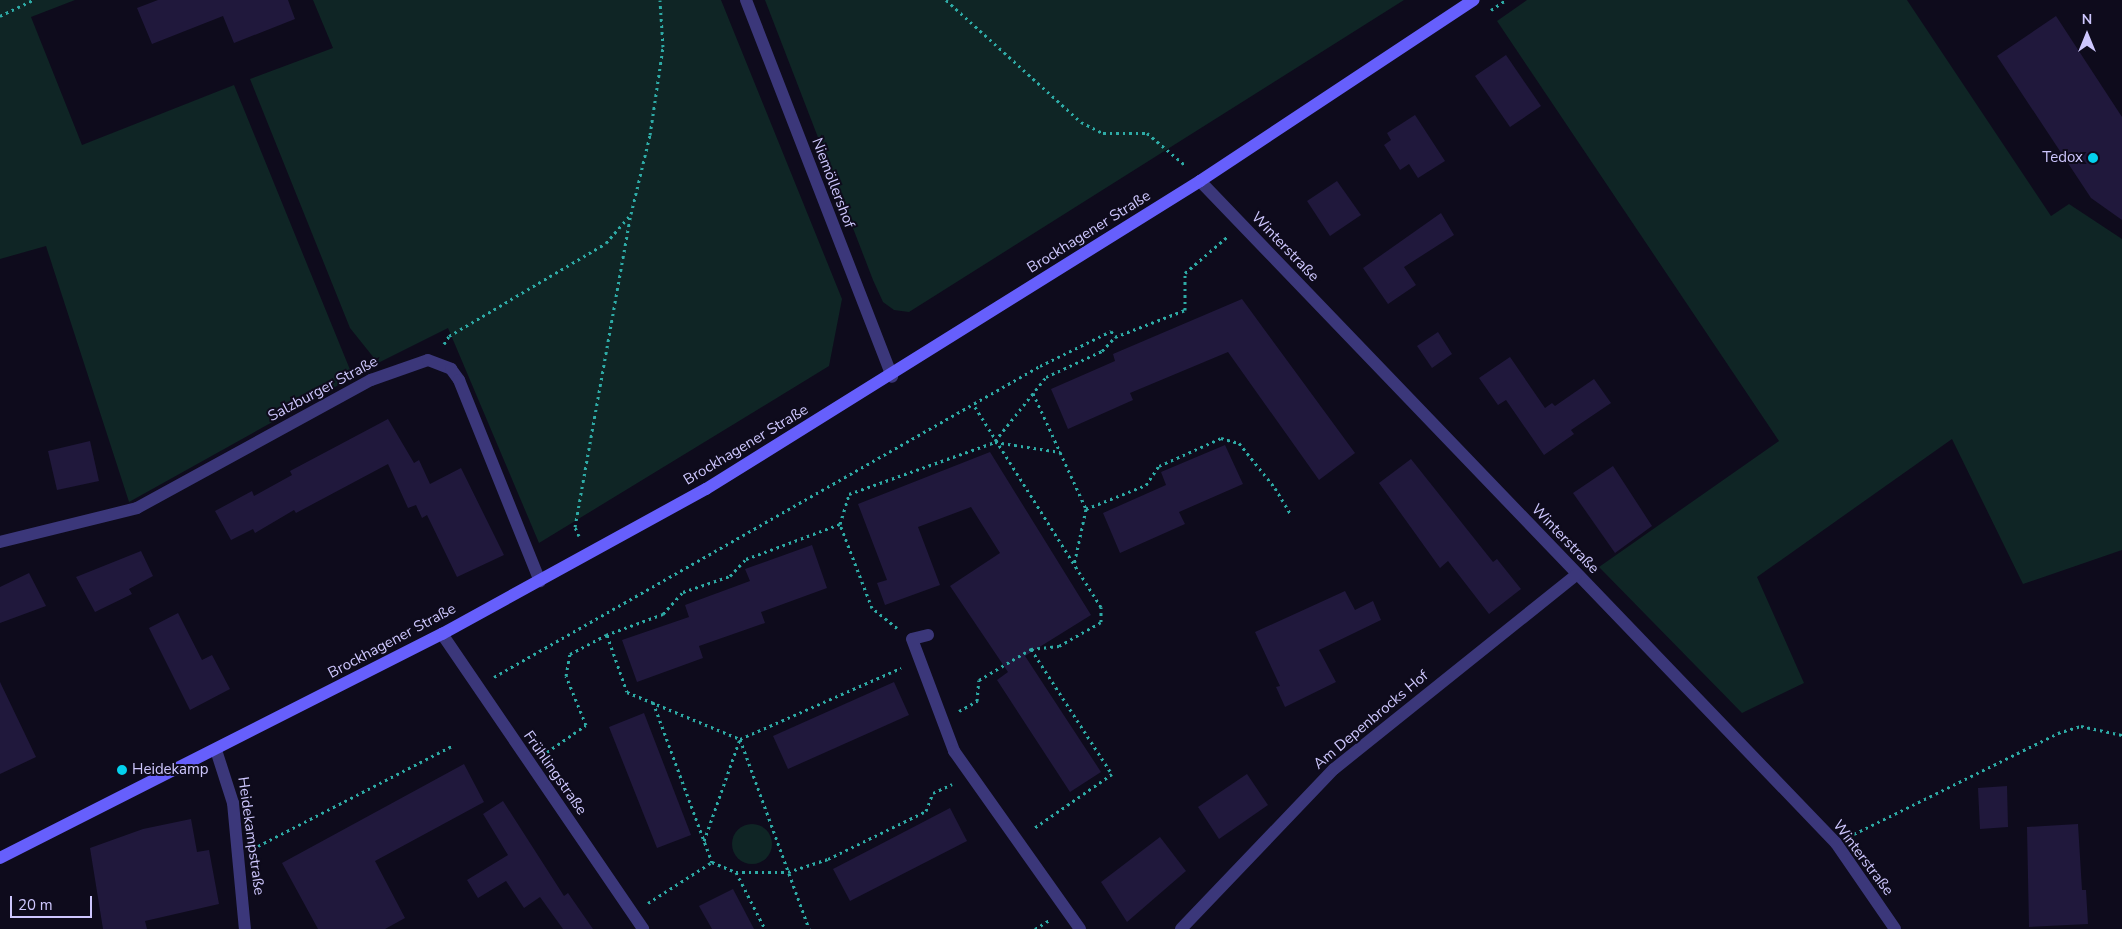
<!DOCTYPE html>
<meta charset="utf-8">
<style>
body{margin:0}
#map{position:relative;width:2122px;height:929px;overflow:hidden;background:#0e0b1c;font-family:"Nunito Sans",sans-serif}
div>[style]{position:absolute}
.green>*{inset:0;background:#0f2525}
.round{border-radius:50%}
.building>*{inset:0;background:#20183c}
.path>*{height:3px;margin-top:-1.5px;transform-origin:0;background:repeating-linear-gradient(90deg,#2eaba6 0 2.5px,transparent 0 6.5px)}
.minor>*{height:12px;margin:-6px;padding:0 6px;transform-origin:6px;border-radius:6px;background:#3b377a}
.secondary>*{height:12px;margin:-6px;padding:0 6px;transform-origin:6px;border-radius:6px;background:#665ffc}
.dots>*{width:14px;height:14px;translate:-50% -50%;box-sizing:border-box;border:2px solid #0e0b1c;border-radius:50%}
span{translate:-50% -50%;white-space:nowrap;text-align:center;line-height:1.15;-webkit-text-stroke:4px #0e0b1c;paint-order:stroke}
.poi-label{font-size:15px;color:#cec7fe}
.right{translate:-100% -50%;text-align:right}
.left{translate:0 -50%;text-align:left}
.street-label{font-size:15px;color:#cec7fe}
.north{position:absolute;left:2062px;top:10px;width:50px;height:50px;-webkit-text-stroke:4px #0e0b1c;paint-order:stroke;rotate:0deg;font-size:14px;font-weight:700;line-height:20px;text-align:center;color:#cec7fe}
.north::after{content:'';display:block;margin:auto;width:18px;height:22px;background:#cec7fe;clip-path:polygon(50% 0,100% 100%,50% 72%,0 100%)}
.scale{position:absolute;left:10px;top:896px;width:82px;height:22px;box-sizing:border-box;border:2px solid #cec7fe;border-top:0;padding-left:6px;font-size:15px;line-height:18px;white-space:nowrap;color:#cec7fe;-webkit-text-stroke:4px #0e0b1c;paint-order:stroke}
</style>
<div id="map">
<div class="green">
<i style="clip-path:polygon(0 0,75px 0,31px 17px,82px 145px,234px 85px,353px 377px,129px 502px,46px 246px,0 259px)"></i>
<i style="clip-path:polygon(313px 0,721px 0,842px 299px,829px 366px,539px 543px,448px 328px,378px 363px,350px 328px,250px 79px,333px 48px)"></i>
<i style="clip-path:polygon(765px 0,1404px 0,909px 312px,894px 310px,883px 302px,873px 280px)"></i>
<i style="clip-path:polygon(1527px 0,1907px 0,2051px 216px,2069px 204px,2122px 239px,2122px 550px,2023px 584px,1952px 439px,1757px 577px,1804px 683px,1742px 713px,1599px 567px,1779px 441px,1497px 21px)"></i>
<i class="round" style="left:732px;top:824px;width:40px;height:40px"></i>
</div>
<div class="building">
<i style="clip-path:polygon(158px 0,288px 0,295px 19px,234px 43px,223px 16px,152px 44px,137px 8px)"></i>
<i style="clip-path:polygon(2056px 16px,2122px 117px,2122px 220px,2091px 198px,1997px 56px)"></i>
<i style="clip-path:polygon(1506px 55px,1541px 106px,1510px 127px,1475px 76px)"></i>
<i style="clip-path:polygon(1415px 115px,1445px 161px,1418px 178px,1409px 164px,1400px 170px,1384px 145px,1391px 140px,1387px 133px)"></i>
<i style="clip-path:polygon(1337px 181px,1361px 215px,1330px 236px,1307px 201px)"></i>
<i style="clip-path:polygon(1441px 213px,1454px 235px,1404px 267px,1416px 285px,1388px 304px,1363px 268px)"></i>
<i style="clip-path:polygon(1242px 299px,1355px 453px,1319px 480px,1228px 352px,1130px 393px,1133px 400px,1068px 429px,1051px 389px,1115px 361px,1113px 354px)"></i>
<i style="clip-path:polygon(1438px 332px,1452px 354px,1432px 368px,1417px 346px)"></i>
<i style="clip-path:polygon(1510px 357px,1545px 408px,1552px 403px,1555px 406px,1594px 379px,1611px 403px,1571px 430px,1574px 434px,1544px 455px,1506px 400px,1498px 405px,1479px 378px)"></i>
<i style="clip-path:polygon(388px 419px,414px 463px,419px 460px,430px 484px,461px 468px,504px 555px,457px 577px,427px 515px,422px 518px,416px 505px,408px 508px,388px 464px,296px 513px,294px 510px,255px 533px,253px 529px,231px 540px,215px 511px,252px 491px,254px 496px,292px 475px,290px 471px)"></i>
<i style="clip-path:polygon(90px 441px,99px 481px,57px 490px,48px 451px)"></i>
<i style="clip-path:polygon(1225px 445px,1243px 484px,1179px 512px,1185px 524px,1120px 553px,1103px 513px,1166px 485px,1161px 472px)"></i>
<i style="clip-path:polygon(990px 452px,1091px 615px,1025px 656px,1101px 772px,1070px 792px,997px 680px,1008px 672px,950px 586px,1000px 553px,971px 507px,918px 527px,940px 585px,885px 605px,877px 583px,887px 580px,858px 504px)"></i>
<i style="clip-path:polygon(1411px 459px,1493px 562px,1497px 559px,1521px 589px,1489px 614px,1448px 561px,1440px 568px,1379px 483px)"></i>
<i style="clip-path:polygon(1613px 466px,1652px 526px,1615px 553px,1573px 493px)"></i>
<i style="clip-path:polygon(812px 545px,827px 588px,761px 612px,765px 623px,699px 646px,703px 658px,637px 682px,622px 640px,689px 617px,685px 605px,750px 581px,745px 569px)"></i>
<i style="clip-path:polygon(141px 551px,153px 576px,129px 589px,132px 594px,95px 612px,76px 577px)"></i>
<i style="clip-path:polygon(29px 573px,46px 606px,0 623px,0 587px)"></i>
<i style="clip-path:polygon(1345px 591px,1355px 610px,1373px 601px,1381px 620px,1319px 650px,1336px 682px,1285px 707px,1276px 687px,1280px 686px,1255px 632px)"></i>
<i style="clip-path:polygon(178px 613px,202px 660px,212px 655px,230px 689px,190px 710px,149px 628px)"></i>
<i style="clip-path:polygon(0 682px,36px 757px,0 774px)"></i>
<i style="clip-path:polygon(894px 682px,909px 715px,788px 769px,773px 736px)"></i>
<i style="clip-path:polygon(644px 713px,691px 835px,657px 848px,609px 727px)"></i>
<i style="clip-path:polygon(464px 764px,484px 802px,375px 861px,405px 918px,385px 929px,318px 929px,282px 863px)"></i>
<i style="clip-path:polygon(1247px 774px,1268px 805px,1219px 839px,1198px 807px)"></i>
<i style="clip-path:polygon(2007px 786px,2008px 827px,1980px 829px,1978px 788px)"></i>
<i style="clip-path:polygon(503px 801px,564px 896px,568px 893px,593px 929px,563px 929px,540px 897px,524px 908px,506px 881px,478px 898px,467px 880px,508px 855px,483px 814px)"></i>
<i style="clip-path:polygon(950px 808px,967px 841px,850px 901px,833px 869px)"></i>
<i style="clip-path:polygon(191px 819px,197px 852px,209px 850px,219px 904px,145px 921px,147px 929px,103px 929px,90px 848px,143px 829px)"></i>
<i style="clip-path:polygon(2078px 824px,2082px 890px,2086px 890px,2088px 924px,2029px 927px,2027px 827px)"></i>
<i style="clip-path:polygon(1160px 837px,1186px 871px,1127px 922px,1101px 882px)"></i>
<i style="clip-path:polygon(733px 889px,754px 929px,712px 929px,699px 906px)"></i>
</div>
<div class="path">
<i style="left:946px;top:0;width:182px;rotate:42.1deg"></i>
<i style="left:1081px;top:122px;width:25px;rotate:27deg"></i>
<i style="left:1103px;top:133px;width:44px"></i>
<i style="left:1147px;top:133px;width:51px;rotate:40.2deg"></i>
<i style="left:1491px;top:10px;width:18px;rotate:-34deg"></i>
<i style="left:0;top:16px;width:37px;rotate:-26deg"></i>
<i style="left:444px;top:344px;width:9px;rotate:-58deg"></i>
<i style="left:449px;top:336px;width:182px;rotate:-30.6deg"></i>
<i style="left:606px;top:243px;width:37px;rotate:-49deg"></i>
<i style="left:1033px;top:393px;width:128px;rotate:65.4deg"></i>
<i style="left:1086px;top:509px;width:57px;rotate:102.1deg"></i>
<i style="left:995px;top:441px;width:82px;rotate:-51.4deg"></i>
<i style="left:1046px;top:377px;width:62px;rotate:-24.9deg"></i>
<i style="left:1102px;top:351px;width:19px;rotate:-47deg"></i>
<i style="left:1115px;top:337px;width:75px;rotate:-21.1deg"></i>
<i style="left:1185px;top:310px;width:37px;rotate:-90deg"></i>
<i style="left:1185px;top:273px;width:57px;rotate:-40.7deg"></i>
<i style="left:1086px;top:509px;width:65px;rotate:-21.8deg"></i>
<i style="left:1146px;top:485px;width:23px;rotate:-56deg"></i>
<i style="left:1159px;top:466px;width:68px;rotate:-24.3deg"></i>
<i style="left:1221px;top:438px;width:19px;rotate:16deg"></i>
<i style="left:1239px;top:443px;width:58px;rotate:51.3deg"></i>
<i style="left:1275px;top:488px;width:29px;rotate:59deg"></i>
<i style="left:579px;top:536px;width:10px;rotate:-114deg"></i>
<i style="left:575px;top:527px;width:318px;rotate:-79.9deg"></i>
<i style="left:631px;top:214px;width:81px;rotate:-76.5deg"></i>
<i style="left:650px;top:135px;width:89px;rotate:-81.6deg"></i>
<i style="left:663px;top:47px;width:47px;rotate:-93.7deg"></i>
<i style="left:897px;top:628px;width:32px;rotate:-141deg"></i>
<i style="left:872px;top:608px;width:90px;rotate:-110.9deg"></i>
<i style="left:840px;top:524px;width:31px;rotate:-73deg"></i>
<i style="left:849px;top:494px;width:155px;rotate:-19.6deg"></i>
<i style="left:995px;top:442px;width:66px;rotate:8.7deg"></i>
<i style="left:607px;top:635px;width:60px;rotate:70.7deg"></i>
<i style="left:627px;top:692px;width:122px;rotate:22.6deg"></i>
<i style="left:740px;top:739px;width:202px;rotate:70deg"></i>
<i style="left:1031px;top:649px;width:149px;rotate:57.1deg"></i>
<i style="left:1112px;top:774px;width:96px;rotate:145.2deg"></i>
<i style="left:494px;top:677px;width:628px;rotate:-29.67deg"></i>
<i style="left:1040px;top:366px;width:79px;rotate:-26.2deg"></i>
<i style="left:1111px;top:331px;width:7px;rotate:56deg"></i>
<i style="left:653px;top:702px;width:171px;rotate:69.8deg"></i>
<i style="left:712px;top:862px;width:26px;rotate:23deg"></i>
<i style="left:736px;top:872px;width:52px"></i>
<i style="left:788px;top:872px;width:42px;rotate:-18deg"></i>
<i style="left:828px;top:859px;width:109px;rotate:-26.1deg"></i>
<i style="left:926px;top:811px;width:19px;rotate:-69deg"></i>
<i style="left:933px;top:793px;width:21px;rotate:-25deg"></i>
<i style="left:959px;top:711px;width:21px;rotate:-29deg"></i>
<i style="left:977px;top:701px;width:21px;rotate:-85deg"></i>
<i style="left:979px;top:680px;width:61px;rotate:-30.8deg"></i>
<i style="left:1031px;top:649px;width:28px;rotate:-6deg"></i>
<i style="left:1059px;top:646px;width:48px;rotate:-29.7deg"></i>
<i style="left:1101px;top:622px;width:15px;rotate:-90deg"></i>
<i style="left:1101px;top:607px;width:239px;rotate:-122.2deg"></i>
<i style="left:547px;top:752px;width:47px;rotate:-34.7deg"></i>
<i style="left:586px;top:725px;width:53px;rotate:-112.2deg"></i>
<i style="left:566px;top:676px;width:22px;rotate:-80deg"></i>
<i style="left:570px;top:654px;width:41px;rotate:-27.8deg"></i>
<i style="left:606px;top:635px;width:61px;rotate:-20.2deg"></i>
<i style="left:663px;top:614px;width:30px;rotate:-48deg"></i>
<i style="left:683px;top:592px;width:50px;rotate:-18.8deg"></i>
<i style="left:730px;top:576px;width:23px;rotate:-47deg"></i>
<i style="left:746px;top:559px;width:100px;rotate:-20.4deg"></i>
<i style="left:1854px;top:834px;width:228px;rotate:-26.3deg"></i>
<i style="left:2058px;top:733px;width:24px;rotate:-17deg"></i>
<i style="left:2081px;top:726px;width:42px;rotate:12.4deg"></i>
<i style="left:704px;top:841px;width:108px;rotate:-70.6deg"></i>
<i style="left:740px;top:739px;width:176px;rotate:-23.8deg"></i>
<i style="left:258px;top:846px;width:220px;rotate:-27.3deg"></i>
<i style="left:736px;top:872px;width:64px;rotate:63deg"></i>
<i style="left:648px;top:903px;width:76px;rotate:-32.6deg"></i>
<i style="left:1035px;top:929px;width:19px;rotate:-32deg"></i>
</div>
<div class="minor">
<i style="left:746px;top:0;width:404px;rotate:68.8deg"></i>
<i style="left:1200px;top:181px;width:918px;rotate:46.15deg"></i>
<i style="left:1836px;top:843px;width:104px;rotate:55.5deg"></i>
<i style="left:0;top:542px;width:141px;rotate:-13.9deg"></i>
<i style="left:137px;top:508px;width:267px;rotate:-28.7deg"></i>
<i style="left:371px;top:380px;width:60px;rotate:-19.3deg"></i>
<i style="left:428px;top:360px;width:25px;rotate:21deg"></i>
<i style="left:451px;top:369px;width:14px;rotate:54deg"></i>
<i style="left:459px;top:380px;width:217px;rotate:68.1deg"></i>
<i style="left:442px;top:634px;width:357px;rotate:55.7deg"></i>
<i style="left:928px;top:635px;width:16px;rotate:166deg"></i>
<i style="left:912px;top:639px;width:120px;rotate:69.4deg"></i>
<i style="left:954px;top:751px;width:218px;rotate:54.7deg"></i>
<i style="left:216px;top:750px;width:56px;rotate:72.2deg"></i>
<i style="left:233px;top:803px;width:127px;rotate:84.6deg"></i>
<i style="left:1181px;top:929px;width:221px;rotate:-46.3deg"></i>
<i style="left:1334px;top:769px;width:310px;rotate:-38.7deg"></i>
</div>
<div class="secondary">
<i style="left:0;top:858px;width:496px;rotate:-26.9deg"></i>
<i style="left:442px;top:634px;width:301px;rotate:-28.8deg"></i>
<i style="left:706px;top:489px;width:582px;rotate:-31.94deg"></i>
<i style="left:1200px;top:181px;width:328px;rotate:-33.5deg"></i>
</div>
<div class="dots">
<i style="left:2093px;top:158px;background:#04d1ed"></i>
<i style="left:122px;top:770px;background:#04d1ed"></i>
</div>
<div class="poi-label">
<span class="right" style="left:2083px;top:158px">Tedox</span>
<span class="left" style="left:132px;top:770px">Heidekamp</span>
</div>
<div class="street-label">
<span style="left:833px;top:183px;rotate:69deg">Niemöllershof</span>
<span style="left:1089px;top:232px;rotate:-32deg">Brockhagener Straße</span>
<span style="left:1285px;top:247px;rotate:46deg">Winterstraße</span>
<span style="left:323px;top:389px;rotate:-28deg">Salzburger Straße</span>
<span style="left:746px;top:445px;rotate:-31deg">Brockhagener Straße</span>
<span style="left:1565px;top:539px;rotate:46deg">Winterstraße</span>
<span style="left:392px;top:641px;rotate:-28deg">Brockhagener Straße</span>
<span style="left:1371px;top:720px;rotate:-40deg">Am Depenbrocks Hof</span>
<span style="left:555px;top:773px;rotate:55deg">Frühlingstraße</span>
<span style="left:251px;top:836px;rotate:82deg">Heidekampstraße</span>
<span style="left:1863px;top:858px;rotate:53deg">Winterstraße</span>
</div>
<div class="north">N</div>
<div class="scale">20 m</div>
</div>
